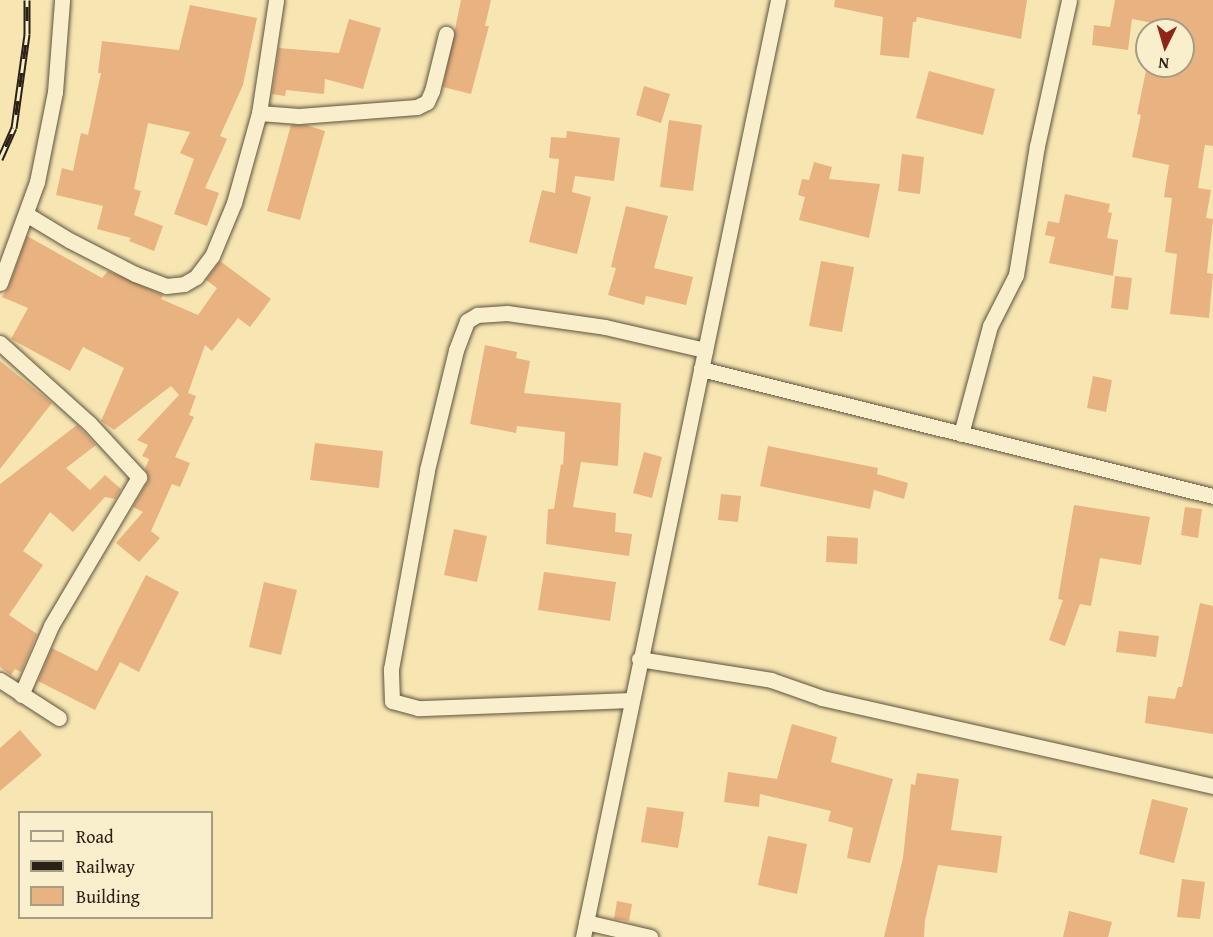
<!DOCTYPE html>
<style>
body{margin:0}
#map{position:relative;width:1213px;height:937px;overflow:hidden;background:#f8e6b2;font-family:"Gentium Book Plus",serif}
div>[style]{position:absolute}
.building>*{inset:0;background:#e9b281}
.roads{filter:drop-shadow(0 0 2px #5e533e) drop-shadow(0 0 2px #5e533e)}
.street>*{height:15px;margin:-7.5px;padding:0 7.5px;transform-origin:7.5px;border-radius:7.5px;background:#faefcd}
.rail>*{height:7px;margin-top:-3.5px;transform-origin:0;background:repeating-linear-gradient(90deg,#faefcd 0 14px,#2b2217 0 28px);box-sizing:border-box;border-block:2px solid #2b2217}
span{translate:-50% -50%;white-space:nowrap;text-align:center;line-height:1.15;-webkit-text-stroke:5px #faefcd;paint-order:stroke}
.legend{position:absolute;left:18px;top:811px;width:195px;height:108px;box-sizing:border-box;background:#faefcd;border:2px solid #a79d84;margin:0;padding:8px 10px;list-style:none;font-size:18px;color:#2b2217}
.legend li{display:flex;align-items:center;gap:12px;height:30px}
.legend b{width:30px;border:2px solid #a79d84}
.north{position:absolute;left:1135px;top:18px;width:60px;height:60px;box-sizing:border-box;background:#faefcd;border:2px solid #a79d84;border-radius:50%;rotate:185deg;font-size:16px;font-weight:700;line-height:24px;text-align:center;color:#2b2217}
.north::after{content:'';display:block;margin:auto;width:21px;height:27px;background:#8f2418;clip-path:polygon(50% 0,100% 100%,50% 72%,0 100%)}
</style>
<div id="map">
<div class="building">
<i style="clip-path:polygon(461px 0,491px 0,485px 26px,489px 26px,471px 94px,443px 87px)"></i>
<i style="clip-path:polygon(835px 0,1027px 0,1021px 39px,917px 17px,916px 22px,913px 22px,909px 58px,880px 55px,883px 17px,834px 7px)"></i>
<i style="clip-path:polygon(1115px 0,1213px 0,1213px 146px,1205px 145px,1198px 188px,1211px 190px,1206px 218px,1213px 219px,1207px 273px,1213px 274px,1209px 318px,1170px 314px,1177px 254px,1165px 252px,1172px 198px,1164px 197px,1169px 165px,1132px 157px,1141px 115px,1137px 114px,1147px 66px,1183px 66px,1183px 30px,1162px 30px,1163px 25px,1132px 19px,1128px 50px,1092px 45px,1094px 25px,1110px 27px)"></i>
<i style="clip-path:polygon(190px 5px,257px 18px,243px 85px,220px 136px,227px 139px,205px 188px,219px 193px,207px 226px,174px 214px,194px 159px,180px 153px,190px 132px,148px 123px,134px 189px,141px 191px,134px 215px,163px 226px,154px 251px,129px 241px,131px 238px,97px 229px,103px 206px,56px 195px,62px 168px,73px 171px,81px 133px,88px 135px,101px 73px,98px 73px,102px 41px,179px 50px)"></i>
<i style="clip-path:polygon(349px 19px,381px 28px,363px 89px,325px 79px,324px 94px,286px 90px,285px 96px,272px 94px,279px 48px,339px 53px)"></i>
<i style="clip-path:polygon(929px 71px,995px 89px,983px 135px,916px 118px)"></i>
<i style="clip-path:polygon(644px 86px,670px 94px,661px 123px,636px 115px)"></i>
<i style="clip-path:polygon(669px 120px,702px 125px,693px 191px,660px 187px)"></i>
<i style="clip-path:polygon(291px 125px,306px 125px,325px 131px,300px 220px,267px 211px)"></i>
<i style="clip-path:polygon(567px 131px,620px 138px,614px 181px,575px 176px,572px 192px,591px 197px,577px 254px,529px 242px,542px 190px,555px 193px,559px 159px,549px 158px,551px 137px,566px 138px)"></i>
<i style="clip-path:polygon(902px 154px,924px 157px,920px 194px,898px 191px)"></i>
<i style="clip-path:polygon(814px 162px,832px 167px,829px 179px,880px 184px,869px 238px,799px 220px,805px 197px,798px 195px,802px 179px,809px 180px)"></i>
<i style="clip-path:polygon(1065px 194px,1110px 204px,1108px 212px,1112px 213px,1107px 238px,1118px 240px,1113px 276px,1049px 263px,1055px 237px,1045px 235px,1048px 221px,1059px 223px)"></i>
<i style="clip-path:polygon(626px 206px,668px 216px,654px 268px,693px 277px,686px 305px,646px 296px,644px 305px,608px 295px,616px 268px,611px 267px)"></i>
<i style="clip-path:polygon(27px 236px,102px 278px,108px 271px,163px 295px,161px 299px,198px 315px,217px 288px,206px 280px,220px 261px,271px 299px,250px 327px,238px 318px,212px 351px,205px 345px,188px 393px,196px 396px,189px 415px,194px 417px,175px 457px,190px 463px,180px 487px,172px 484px,151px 531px,160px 538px,139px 562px,116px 543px,143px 512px,133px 507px,148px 481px,148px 475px,145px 469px,149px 459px,142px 456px,148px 445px,137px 440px,179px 395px,171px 386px,114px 430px,101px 421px,124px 368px,83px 347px,70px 371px,11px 339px,28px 308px,2px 297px,9px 286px)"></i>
<i style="clip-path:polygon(821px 261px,854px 267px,842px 332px,809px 326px)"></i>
<i style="clip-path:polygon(1115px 276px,1132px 278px,1128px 310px,1111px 308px)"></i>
<i style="clip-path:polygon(485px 345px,517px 352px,516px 358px,530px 361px,524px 393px,621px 403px,618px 466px,581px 462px,573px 507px,616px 513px,615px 532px,632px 534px,629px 556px,546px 544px,548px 509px,554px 509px,561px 464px,563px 465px,565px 432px,517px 426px,516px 433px,470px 424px)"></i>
<i style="clip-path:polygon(0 361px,52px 403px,0 469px)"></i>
<i style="clip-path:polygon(1093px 376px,1112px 380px,1106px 412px,1087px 408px)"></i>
<i style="clip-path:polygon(77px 425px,96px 445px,66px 468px,90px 490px,105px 475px,121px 489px,115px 499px,105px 497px,73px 532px,50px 512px,23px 551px,43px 565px,9px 615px,37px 634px,21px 672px,15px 669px,11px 675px,0 667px,0 484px)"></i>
<i style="clip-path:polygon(315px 443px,383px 451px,379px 488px,310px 480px)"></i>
<i style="clip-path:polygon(768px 446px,878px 468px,877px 474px,908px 483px,904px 499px,874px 490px,870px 509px,760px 486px)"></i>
<i style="clip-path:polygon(644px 452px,662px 457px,652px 498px,633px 493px)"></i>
<i style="clip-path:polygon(721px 494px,741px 496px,738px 522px,718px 520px)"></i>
<i style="clip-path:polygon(1074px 505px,1150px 517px,1141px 565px,1100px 558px,1091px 606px,1080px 604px,1065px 646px,1049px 640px,1063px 600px,1058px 599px)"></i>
<i style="clip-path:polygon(1185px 507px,1202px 509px,1198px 538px,1181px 535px)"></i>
<i style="clip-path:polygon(454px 529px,487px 536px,477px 582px,444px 575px)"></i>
<i style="clip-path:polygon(827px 536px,858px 538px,857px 564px,826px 562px)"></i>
<i style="clip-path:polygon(544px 572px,616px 582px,610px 621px,538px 610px)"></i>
<i style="clip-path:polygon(146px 575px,179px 592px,139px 672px,120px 662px,95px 710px,38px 681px,52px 648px,97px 671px)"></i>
<i style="clip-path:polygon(264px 582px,297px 590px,281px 655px,249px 647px)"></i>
<i style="clip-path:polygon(1200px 603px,1213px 606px,1213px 734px,1145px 723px,1148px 696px,1175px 699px,1178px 687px,1182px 687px)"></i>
<i style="clip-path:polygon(1119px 631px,1159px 636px,1156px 657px,1116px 652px)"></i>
<i style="clip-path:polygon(792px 724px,837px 737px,831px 762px,893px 779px,870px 863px,847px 858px,853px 828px,828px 821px,831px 811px,760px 794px,759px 807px,724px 802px,728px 772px,777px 779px)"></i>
<i style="clip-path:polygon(20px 730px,42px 755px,0 791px,0 748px)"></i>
<i style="clip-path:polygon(917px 773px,959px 779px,951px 830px,1002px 836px,997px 873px,938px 865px,925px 920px,924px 937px,884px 937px,903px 858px,911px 784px,915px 785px)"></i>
<i style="clip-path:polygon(1152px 799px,1188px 808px,1174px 863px,1139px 854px)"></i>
<i style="clip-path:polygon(647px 807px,684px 812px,678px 848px,641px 842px)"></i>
<i style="clip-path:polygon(768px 836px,807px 844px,797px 894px,758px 885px)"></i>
<i style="clip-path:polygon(1182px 879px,1205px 882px,1200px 919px,1177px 917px)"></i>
<i style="clip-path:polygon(617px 901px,632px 904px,629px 921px,614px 919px)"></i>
<i style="clip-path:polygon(1069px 911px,1112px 922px,1108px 937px,1063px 937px)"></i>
</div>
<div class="roads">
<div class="street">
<i style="left:259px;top:113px;width:40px;rotate:4.3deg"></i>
<i style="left:299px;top:116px;width:118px;rotate:-4.4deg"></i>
<i style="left:417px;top:107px;width:11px;rotate:-27deg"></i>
<i style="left:427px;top:102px;width:12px;rotate:-66deg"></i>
<i style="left:432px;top:91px;width:59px;rotate:-76.2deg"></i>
<i style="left:26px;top:214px;width:50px;rotate:31.2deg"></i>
<i style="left:69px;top:240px;width:74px;rotate:27.3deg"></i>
<i style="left:135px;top:274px;width:33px;rotate:21deg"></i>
<i style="left:166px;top:286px;width:18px;rotate:-6deg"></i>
<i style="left:184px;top:284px;width:14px;rotate:-30deg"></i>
<i style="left:196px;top:277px;width:26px;rotate:-53deg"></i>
<i style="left:212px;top:256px;width:57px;rotate:-67.5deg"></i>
<i style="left:234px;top:203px;width:93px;rotate:-74.5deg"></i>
<i style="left:259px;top:113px;width:114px;rotate:-81.4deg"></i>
<i style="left:0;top:283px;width:108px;rotate:-69.9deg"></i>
<i style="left:37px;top:182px;width:92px;rotate:-78.7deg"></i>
<i style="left:55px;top:92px;width:92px;rotate:-85.6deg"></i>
<i style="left:0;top:343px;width:120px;rotate:42deg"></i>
<i style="left:89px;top:423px;width:74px;rotate:47.2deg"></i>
<i style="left:139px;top:477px;width:173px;rotate:120.6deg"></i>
<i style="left:51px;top:626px;width:75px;rotate:113.5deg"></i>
<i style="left:701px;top:369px;width:528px;rotate:13.93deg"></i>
<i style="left:961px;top:434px;width:112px;rotate:-75deg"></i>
<i style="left:990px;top:326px;width:57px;rotate:-63deg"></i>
<i style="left:1016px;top:275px;width:131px;rotate:-80.8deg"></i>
<i style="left:1037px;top:146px;width:149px;rotate:-77.6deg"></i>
<i style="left:639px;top:659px;width:134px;rotate:9deg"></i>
<i style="left:771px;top:680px;width:54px;rotate:19.4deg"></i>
<i style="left:822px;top:698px;width:401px;rotate:12.7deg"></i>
<i style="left:0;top:680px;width:70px;rotate:32.8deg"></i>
<i style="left:631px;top:700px;width:213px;rotate:177.8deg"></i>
<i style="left:418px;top:708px;width:27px;rotate:-165deg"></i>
<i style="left:392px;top:701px;width:32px;rotate:-92deg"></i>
<i style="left:391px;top:669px;width:202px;rotate:-79.7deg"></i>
<i style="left:427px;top:470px;width:123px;rotate:-76.4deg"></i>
<i style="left:456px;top:350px;width:31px;rotate:-69deg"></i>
<i style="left:467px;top:321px;width:12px;rotate:-31deg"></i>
<i style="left:477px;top:315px;width:30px;rotate:-4deg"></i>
<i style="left:507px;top:313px;width:99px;rotate:8.1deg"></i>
<i style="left:605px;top:327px;width:103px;rotate:13deg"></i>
<i style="left:586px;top:922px;width:66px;rotate:13.2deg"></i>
<i style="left:583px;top:937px;width:957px;rotate:-78.24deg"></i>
</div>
</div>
<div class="rail">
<i style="left:0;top:159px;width:34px;rotate:-66deg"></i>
<i style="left:14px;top:128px;width:95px;rotate:-82.1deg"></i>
<i style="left:27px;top:34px;width:34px;rotate:-90deg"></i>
</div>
<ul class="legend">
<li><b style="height:8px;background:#faefcd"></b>Road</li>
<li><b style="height:8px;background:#2b2217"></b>Railway</li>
<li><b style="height:16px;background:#e9b281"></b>Building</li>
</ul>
<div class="north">N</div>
</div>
